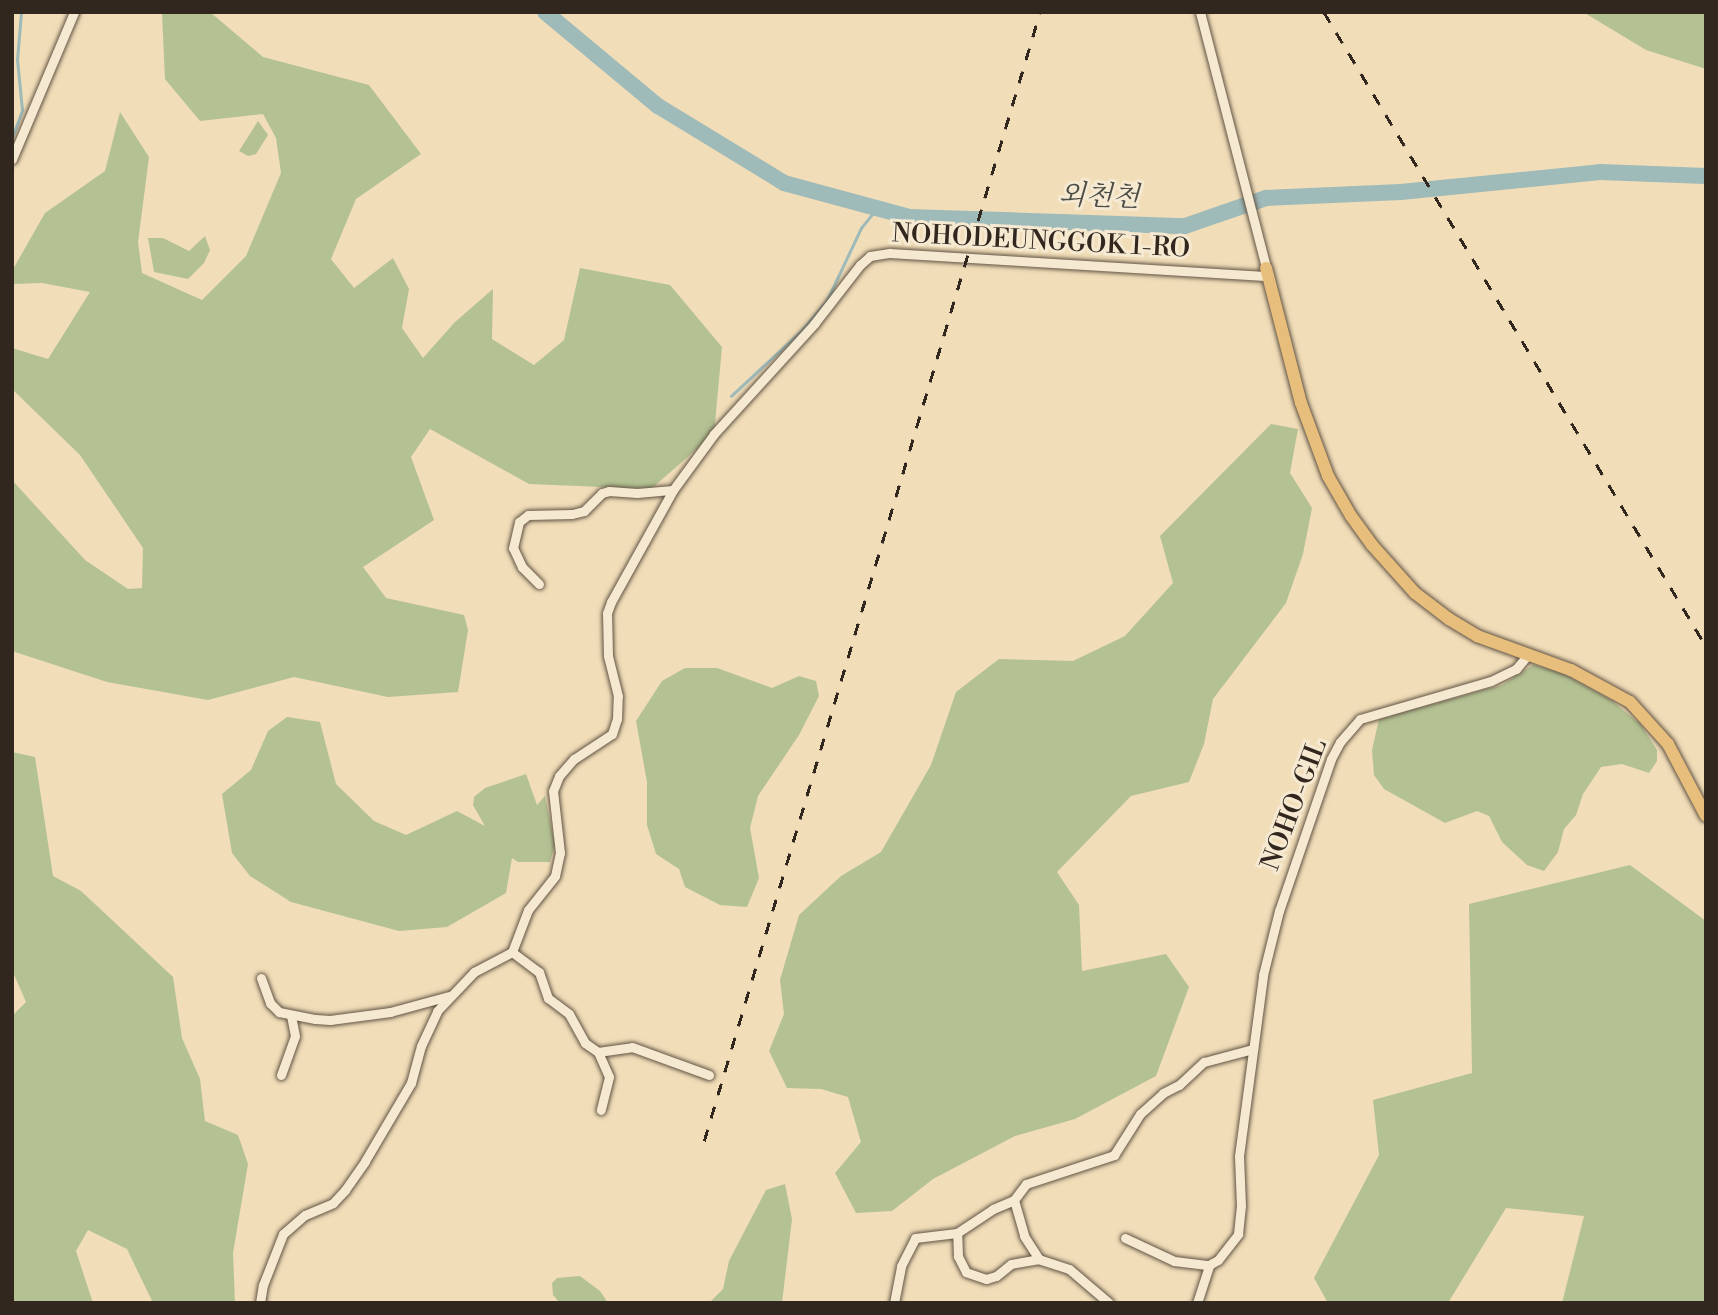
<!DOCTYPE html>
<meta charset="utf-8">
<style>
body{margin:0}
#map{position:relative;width:1718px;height:1315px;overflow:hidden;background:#f1ddb8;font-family:"Libre Bodoni","Noto Serif KR",serif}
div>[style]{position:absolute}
.green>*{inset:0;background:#b4c293}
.stream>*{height:2.5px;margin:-1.25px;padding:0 1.25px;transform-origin:1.25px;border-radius:1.25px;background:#9ebab9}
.river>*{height:16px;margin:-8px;padding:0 8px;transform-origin:8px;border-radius:8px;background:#9ebab9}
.roads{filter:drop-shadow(0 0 2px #615445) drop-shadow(0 0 2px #615445)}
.minor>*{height:9px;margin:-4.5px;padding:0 4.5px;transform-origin:4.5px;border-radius:4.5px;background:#f6e9d1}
.major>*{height:12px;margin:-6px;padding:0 6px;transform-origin:6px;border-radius:6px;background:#e8be7c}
.rail>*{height:2.5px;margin-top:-1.25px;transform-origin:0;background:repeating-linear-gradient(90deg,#31271f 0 12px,transparent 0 24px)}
span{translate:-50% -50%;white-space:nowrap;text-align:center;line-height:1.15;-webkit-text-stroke:6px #f6e9d1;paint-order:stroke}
.street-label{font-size:26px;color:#31271f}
.water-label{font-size:28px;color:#4c4c46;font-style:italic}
.frame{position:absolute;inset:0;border:14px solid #31271f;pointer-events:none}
</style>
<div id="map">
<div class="green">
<i style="clip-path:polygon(162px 12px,210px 12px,263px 57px,369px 85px,421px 154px,356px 199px,331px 259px,354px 288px,393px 258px,409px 289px,402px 328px,423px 358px,455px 322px,493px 289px,492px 339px,534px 365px,564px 340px,580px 268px,670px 285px,722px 347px,714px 434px,651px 489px,529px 484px,430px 429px,411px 457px,434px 520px,363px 567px,386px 598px,464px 615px,468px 630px,458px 692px,388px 697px,294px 677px,208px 700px,107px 682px,12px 651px,12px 480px,85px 560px,128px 589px,142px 588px,143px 548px,80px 455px,12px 389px,12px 348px,48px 359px,90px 292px,42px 283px,12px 284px,12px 271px,45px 213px,105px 171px,120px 112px,149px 157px,138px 242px,142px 273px,202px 300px,246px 256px,281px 173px,276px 138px,263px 114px,200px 121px,165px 79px)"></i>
<i style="clip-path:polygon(1583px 12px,1706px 12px,1706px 69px,1646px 50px)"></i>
<i style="clip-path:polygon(258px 121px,268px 135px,256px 154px,248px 156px,239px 151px)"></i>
<i style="clip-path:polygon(205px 236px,210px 250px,204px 263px,188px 279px,154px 272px,148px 238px,163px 238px,189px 251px)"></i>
<i style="clip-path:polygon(1271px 424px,1298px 429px,1290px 473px,1312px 508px,1303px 554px,1286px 603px,1213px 699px,1204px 744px,1189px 782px,1131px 796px,1057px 872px,1079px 905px,1082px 971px,1166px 954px,1189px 987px,1156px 1076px,1075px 1119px,1015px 1136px,933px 1179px,892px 1211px,856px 1213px,835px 1173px,861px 1142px,848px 1097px,821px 1089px,787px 1088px,769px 1051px,784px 1014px,780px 980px,799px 915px,841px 876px,881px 852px,931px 765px,956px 692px,999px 659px,1073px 661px,1125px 636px,1173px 583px,1160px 536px)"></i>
<i style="clip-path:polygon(1533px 665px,1560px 672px,1611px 700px,1641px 725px,1657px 750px,1657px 761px,1649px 773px,1622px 764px,1601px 767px,1583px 794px,1576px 815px,1564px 829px,1558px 852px,1544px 871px,1527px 865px,1502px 842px,1489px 816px,1477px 811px,1445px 823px,1384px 789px,1374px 775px,1372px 750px,1379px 719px,1502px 685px)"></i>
<i style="clip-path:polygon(685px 668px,717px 668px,772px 688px,799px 676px,816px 681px,819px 696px,799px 735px,758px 796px,750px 828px,759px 878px,747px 907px,720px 905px,685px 887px,679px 869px,656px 854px,647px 825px,647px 782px,636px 721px,662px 681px)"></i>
<i style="clip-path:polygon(287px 717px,320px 722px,336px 784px,374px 821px,406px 835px,457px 811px,485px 826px,473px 805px,474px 797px,485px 788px,526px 774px,537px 805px,545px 796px,555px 845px,550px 862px,518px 862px,512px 858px,506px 893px,447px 927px,399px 931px,291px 902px,250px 876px,232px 853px,222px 794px,251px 770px,268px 731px)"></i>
<i style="clip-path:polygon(12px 752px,35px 757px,53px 876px,81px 891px,173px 977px,182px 1038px,200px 1079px,205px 1121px,238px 1135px,248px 1164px,233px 1253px,235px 1303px,153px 1303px,127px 1249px,88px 1230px,76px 1251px,93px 1303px,12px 1303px,12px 1016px,26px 1002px,12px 970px)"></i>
<i style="clip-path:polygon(1630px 865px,1706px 921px,1706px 1303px,1562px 1303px,1584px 1216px,1506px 1208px,1448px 1303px,1328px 1303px,1314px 1278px,1379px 1155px,1373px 1100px,1472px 1073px,1469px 904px)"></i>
<i style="clip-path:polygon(785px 1184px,792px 1219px,782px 1303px,709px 1303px,723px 1289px,729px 1261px,766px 1190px)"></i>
<i style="clip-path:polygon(580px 1276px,600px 1291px,608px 1303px,560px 1303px,553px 1295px,552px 1283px,557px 1278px)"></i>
</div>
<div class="stream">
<i style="left:12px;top:138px;width:30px;rotate:-70deg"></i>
<i style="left:22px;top:110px;width:50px;rotate:-95.7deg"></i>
<i style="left:17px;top:60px;width:48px;rotate:-85.2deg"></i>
<i style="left:731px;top:396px;width:97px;rotate:-42.9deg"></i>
<i style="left:802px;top:330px;width:39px;rotate:-50deg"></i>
<i style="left:827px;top:300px;width:80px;rotate:-64.7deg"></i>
<i style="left:861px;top:228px;width:26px;rotate:-51deg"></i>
</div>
<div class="river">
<i style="left:545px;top:12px;width:147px;rotate:39.8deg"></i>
<i style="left:658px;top:106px;width:148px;rotate:31.4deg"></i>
<i style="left:784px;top:183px;width:130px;rotate:15.2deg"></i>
<i style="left:909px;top:217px;width:276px;rotate:1.9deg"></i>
<i style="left:1185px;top:226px;width:86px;rotate:-19.1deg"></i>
<i style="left:1266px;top:198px;width:135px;rotate:-2.5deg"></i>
<i style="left:1401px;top:192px;width:200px;rotate:-5.7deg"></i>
<i style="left:1600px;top:172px;width:106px;rotate:2.2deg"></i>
</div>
<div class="roads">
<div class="minor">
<i style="left:1200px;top:12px;width:264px;rotate:75.5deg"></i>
<i style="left:12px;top:159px;width:160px;rotate:-67.1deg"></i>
<i style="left:539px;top:584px;width:24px;rotate:-135deg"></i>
<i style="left:522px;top:567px;width:21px;rotate:-115deg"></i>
<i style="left:513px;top:548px;width:27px;rotate:-77deg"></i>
<i style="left:519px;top:522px;width:11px;rotate:-38deg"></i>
<i style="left:528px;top:515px;width:44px;rotate:-1.3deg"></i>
<i style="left:572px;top:514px;width:12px;rotate:-14deg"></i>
<i style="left:584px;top:511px;width:25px;rotate:-45deg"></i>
<i style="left:602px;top:493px;width:7px;rotate:-16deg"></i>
<i style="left:609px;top:491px;width:28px;rotate:4deg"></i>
<i style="left:637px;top:493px;width:36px;rotate:-5deg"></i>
<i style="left:512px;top:952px;width:34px;rotate:37deg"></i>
<i style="left:539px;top:972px;width:28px;rotate:71deg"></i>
<i style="left:548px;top:998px;width:26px;rotate:37deg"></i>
<i style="left:569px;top:1014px;width:33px;rotate:61deg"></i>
<i style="left:585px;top:1043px;width:16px;rotate:35deg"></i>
<i style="left:598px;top:1052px;width:27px;rotate:66deg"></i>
<i style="left:609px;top:1077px;width:34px;rotate:104deg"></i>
<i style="left:261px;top:978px;width:27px;rotate:70deg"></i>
<i style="left:270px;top:1003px;width:13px;rotate:45deg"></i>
<i style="left:279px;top:1012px;width:37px;rotate:11deg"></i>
<i style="left:315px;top:1019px;width:15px;rotate:4deg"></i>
<i style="left:330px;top:1020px;width:61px;rotate:-7.6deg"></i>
<i style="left:390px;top:1012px;width:61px;rotate:-15.2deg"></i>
<i style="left:598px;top:1052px;width:34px;rotate:-8deg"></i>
<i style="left:632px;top:1047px;width:82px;rotate:20deg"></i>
<i style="left:281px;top:1075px;width:41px;rotate:-70.3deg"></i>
<i style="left:295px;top:1036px;width:21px;rotate:-101deg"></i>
<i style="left:1014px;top:1200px;width:37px;rotate:74deg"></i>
<i style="left:1024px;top:1236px;width:27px;rotate:57deg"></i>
<i style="left:1125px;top:1238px;width:54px;rotate:25.1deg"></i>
<i style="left:1174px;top:1261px;width:35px;rotate:7deg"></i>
<i style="left:260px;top:1303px;width:18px;rotate:-81deg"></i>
<i style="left:263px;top:1285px;width:55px;rotate:-68.6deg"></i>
<i style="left:283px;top:1234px;width:29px;rotate:-41deg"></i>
<i style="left:305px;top:1215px;width:30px;rotate:-23deg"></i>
<i style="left:333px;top:1203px;width:18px;rotate:-47deg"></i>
<i style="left:345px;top:1190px;width:35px;rotate:-55deg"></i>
<i style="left:365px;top:1161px;width:91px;rotate:-59.5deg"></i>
<i style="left:411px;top:1083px;width:38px;rotate:-75deg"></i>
<i style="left:421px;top:1046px;width:38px;rotate:-65deg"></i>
<i style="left:437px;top:1011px;width:54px;rotate:-46.5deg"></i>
<i style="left:474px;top:972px;width:43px;rotate:-27.8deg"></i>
<i style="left:512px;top:952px;width:45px;rotate:-69.1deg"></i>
<i style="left:528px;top:910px;width:43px;rotate:-51.5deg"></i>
<i style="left:555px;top:876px;width:24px;rotate:-78deg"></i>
<i style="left:560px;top:853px;width:62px;rotate:-96.4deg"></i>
<i style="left:553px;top:791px;width:16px;rotate:-68deg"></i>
<i style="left:559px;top:776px;width:23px;rotate:-49deg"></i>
<i style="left:574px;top:759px;width:45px;rotate:-33.3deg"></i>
<i style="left:612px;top:734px;width:16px;rotate:-72deg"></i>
<i style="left:617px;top:719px;width:23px;rotate:-88deg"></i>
<i style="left:618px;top:696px;width:41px;rotate:-104deg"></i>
<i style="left:608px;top:656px;width:43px;rotate:-91.3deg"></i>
<i style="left:607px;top:613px;width:12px;rotate:-70deg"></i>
<i style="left:611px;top:602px;width:128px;rotate:-61deg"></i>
<i style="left:673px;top:490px;width:69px;rotate:-53.8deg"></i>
<i style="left:714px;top:434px;width:149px;rotate:-47.7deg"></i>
<i style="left:814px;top:324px;width:75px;rotate:-52.1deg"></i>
<i style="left:860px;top:265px;width:13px;rotate:-42deg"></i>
<i style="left:870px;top:256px;width:20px;rotate:-9deg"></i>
<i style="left:890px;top:253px;width:379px;rotate:3.5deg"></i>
<i style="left:894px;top:1303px;width:38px;rotate:-79deg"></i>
<i style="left:901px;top:1266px;width:31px;rotate:-63deg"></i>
<i style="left:915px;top:1238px;width:42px;rotate:-6.8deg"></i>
<i style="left:1109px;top:1303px;width:52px;rotate:-139.6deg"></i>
<i style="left:1069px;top:1269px;width:32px;rotate:-162deg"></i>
<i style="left:1039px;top:1259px;width:28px;rotate:170deg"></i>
<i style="left:1011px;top:1264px;width:19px;rotate:141deg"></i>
<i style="left:996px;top:1276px;width:10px;rotate:163deg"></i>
<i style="left:986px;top:1279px;width:21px;rotate:-161deg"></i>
<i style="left:966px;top:1272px;width:18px;rotate:-117deg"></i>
<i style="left:958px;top:1256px;width:23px;rotate:-92deg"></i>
<i style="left:957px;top:1233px;width:43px;rotate:-33.7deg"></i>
<i style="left:993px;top:1209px;width:23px;rotate:-23deg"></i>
<i style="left:1014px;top:1200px;width:20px;rotate:-53deg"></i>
<i style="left:1026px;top:1184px;width:93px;rotate:-18.2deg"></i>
<i style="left:1114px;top:1155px;width:49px;rotate:-57.6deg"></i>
<i style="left:1140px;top:1114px;width:31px;rotate:-42deg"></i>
<i style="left:1163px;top:1093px;width:18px;rotate:-27deg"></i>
<i style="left:1179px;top:1085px;width:34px;rotate:-43deg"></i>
<i style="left:1204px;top:1062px;width:51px;rotate:-14.9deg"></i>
<i style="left:1197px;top:1303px;width:40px;rotate:-72deg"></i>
<i style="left:1209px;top:1265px;width:10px;rotate:-29deg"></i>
<i style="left:1218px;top:1260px;width:33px;rotate:-52deg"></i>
<i style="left:1238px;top:1234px;width:28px;rotate:-84deg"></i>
<i style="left:1241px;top:1206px;width:50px;rotate:-92.3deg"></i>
<i style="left:1239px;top:1156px;width:183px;rotate:-82.4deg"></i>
<i style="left:1263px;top:975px;width:66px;rotate:-76deg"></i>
<i style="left:1279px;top:911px;width:161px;rotate:-71.1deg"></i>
<i style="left:1331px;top:759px;width:19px;rotate:-62deg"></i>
<i style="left:1340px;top:742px;width:30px;rotate:-49deg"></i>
<i style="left:1360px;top:719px;width:136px;rotate:-16.2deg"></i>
<i style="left:1491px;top:681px;width:28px;rotate:-26deg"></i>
<i style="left:1516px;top:669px;width:17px;rotate:-50deg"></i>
</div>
<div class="major">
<i style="left:1266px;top:268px;width:139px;rotate:75.5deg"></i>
<i style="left:1301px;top:403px;width:78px;rotate:69.7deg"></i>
<i style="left:1328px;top:476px;width:46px;rotate:60.1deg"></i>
<i style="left:1351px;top:516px;width:36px;rotate:54deg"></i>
<i style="left:1372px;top:545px;width:64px;rotate:48.1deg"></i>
<i style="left:1415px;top:593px;width:43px;rotate:37.4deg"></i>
<i style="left:1449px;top:619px;width:33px;rotate:31deg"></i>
<i style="left:1477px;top:636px;width:100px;rotate:19.9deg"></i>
<i style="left:1571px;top:670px;width:67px;rotate:28.5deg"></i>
<i style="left:1630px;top:702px;width:57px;rotate:47.9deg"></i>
<i style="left:1668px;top:744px;width:81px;rotate:62.2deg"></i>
</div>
</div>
<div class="rail">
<i style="left:1324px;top:12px;width:740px;rotate:58.93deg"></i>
<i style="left:704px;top:1141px;width:1178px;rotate:-73.43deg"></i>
</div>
<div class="street-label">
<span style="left:1041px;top:242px;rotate:3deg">NOHODEUNGGOK 1-RO</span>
<span style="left:1295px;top:805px;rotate:-69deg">NOHO-GIL</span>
</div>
<div class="water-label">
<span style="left:1099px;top:197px;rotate:2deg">외천천</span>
</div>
<div class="frame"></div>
</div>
